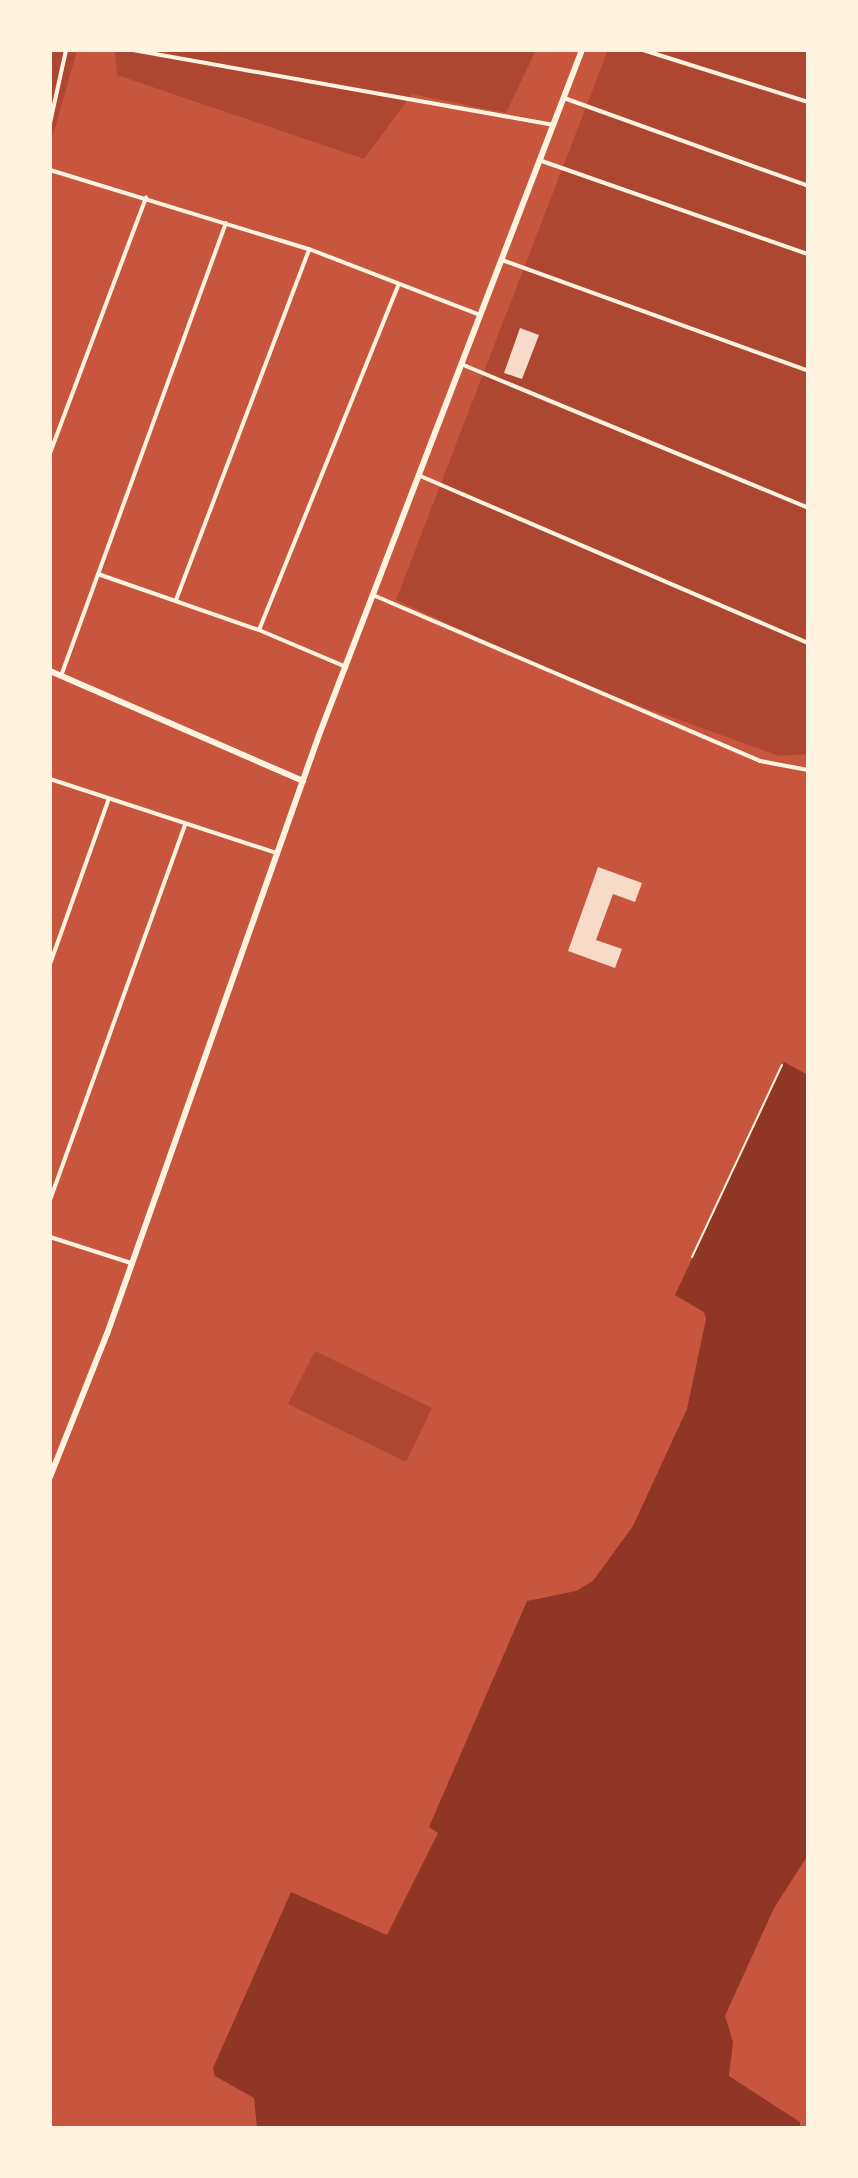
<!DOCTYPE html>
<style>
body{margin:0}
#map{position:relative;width:858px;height:2178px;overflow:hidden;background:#c8553d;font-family:Manrope,sans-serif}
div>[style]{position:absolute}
.green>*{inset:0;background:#ae4732}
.water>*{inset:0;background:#8f3625}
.building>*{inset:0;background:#f7dbc8}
.path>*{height:2px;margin:-1px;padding:0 1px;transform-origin:1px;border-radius:1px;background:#fff3e0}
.minor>*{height:4px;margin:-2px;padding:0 2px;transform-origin:2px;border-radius:2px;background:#fff3e0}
.secondary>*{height:6px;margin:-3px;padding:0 3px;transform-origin:3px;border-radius:3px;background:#fff3e0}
span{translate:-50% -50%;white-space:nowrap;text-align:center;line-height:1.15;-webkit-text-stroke:8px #fff3e0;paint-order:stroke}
.frame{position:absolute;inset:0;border:52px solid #fff3e0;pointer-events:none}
</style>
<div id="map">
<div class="green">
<i style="clip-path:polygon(50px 50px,77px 50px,50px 146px)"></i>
<i style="clip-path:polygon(115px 50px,536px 50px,506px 113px,412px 94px,364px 159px,117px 75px)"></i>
<i style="clip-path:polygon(608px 50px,808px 50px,808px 754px,779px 756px,585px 686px,396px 600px)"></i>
<i style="clip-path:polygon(315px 1351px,432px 1408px,406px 1462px,288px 1404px)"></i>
</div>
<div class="water">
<i style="clip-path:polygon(784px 1062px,808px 1075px,808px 1855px,774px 1908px,725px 2016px,733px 2042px,729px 2076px,800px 2122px,800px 2128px,257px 2128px,254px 2098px,215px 2076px,213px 2068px,291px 1892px,387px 1935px,438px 1833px,429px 1827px,527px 1601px,576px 1591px,593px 1581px,633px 1526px,687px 1409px,706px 1319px,704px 1312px,675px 1295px)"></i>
</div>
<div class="building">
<i style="clip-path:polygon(520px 328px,539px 335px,522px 379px,504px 373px)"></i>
<i style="clip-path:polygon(598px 867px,642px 883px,635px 902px,613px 894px,596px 940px,622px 949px,615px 968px,568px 951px)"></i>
</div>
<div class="path">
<i style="left:692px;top:1257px;width:212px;rotate:-64.9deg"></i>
</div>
<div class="minor">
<i style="left:133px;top:50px;width:426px;rotate:10.1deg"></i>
<i style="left:643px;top:50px;width:173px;rotate:17.5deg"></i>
<i style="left:564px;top:98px;width:259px;rotate:19.8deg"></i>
<i style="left:50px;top:123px;width:75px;rotate:-77.6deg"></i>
<i style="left:539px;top:160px;width:285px;rotate:19.3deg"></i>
<i style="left:50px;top:170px;width:271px;rotate:17deg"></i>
<i style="left:309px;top:249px;width:183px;rotate:21.1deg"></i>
<i style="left:502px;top:260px;width:326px;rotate:19.9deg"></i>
<i style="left:461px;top:364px;width:376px;rotate:22.5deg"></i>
<i style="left:50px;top:453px;width:273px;rotate:-69.4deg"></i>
<i style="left:418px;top:475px;width:425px;rotate:23.3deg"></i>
<i style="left:98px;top:574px;width:170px;rotate:19.2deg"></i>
<i style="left:259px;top:630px;width:95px;rotate:23deg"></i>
<i style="left:373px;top:595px;width:421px;rotate:23.2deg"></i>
<i style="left:760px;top:761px;width:49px;rotate:10.6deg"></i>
<i style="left:176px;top:600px;width:375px;rotate:-69.2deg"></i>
<i style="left:259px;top:630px;width:371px;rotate:-68deg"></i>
<i style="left:61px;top:676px;width:482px;rotate:-70deg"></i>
<i style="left:50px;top:779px;width:238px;rotate:18.1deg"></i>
<i style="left:50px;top:964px;width:173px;rotate:-70.4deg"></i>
<i style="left:50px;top:1200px;width:398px;rotate:-70.2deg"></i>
<i style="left:50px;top:1237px;width:85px;rotate:17.8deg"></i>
</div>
<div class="secondary">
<i style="left:50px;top:671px;width:276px;rotate:23.5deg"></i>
<i style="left:50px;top:1477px;width:154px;rotate:-68.3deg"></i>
<i style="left:107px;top:1334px;width:635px;rotate:-70.51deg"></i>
<i style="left:319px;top:735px;width:734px;rotate:-69deg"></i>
</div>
<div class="frame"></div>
</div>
